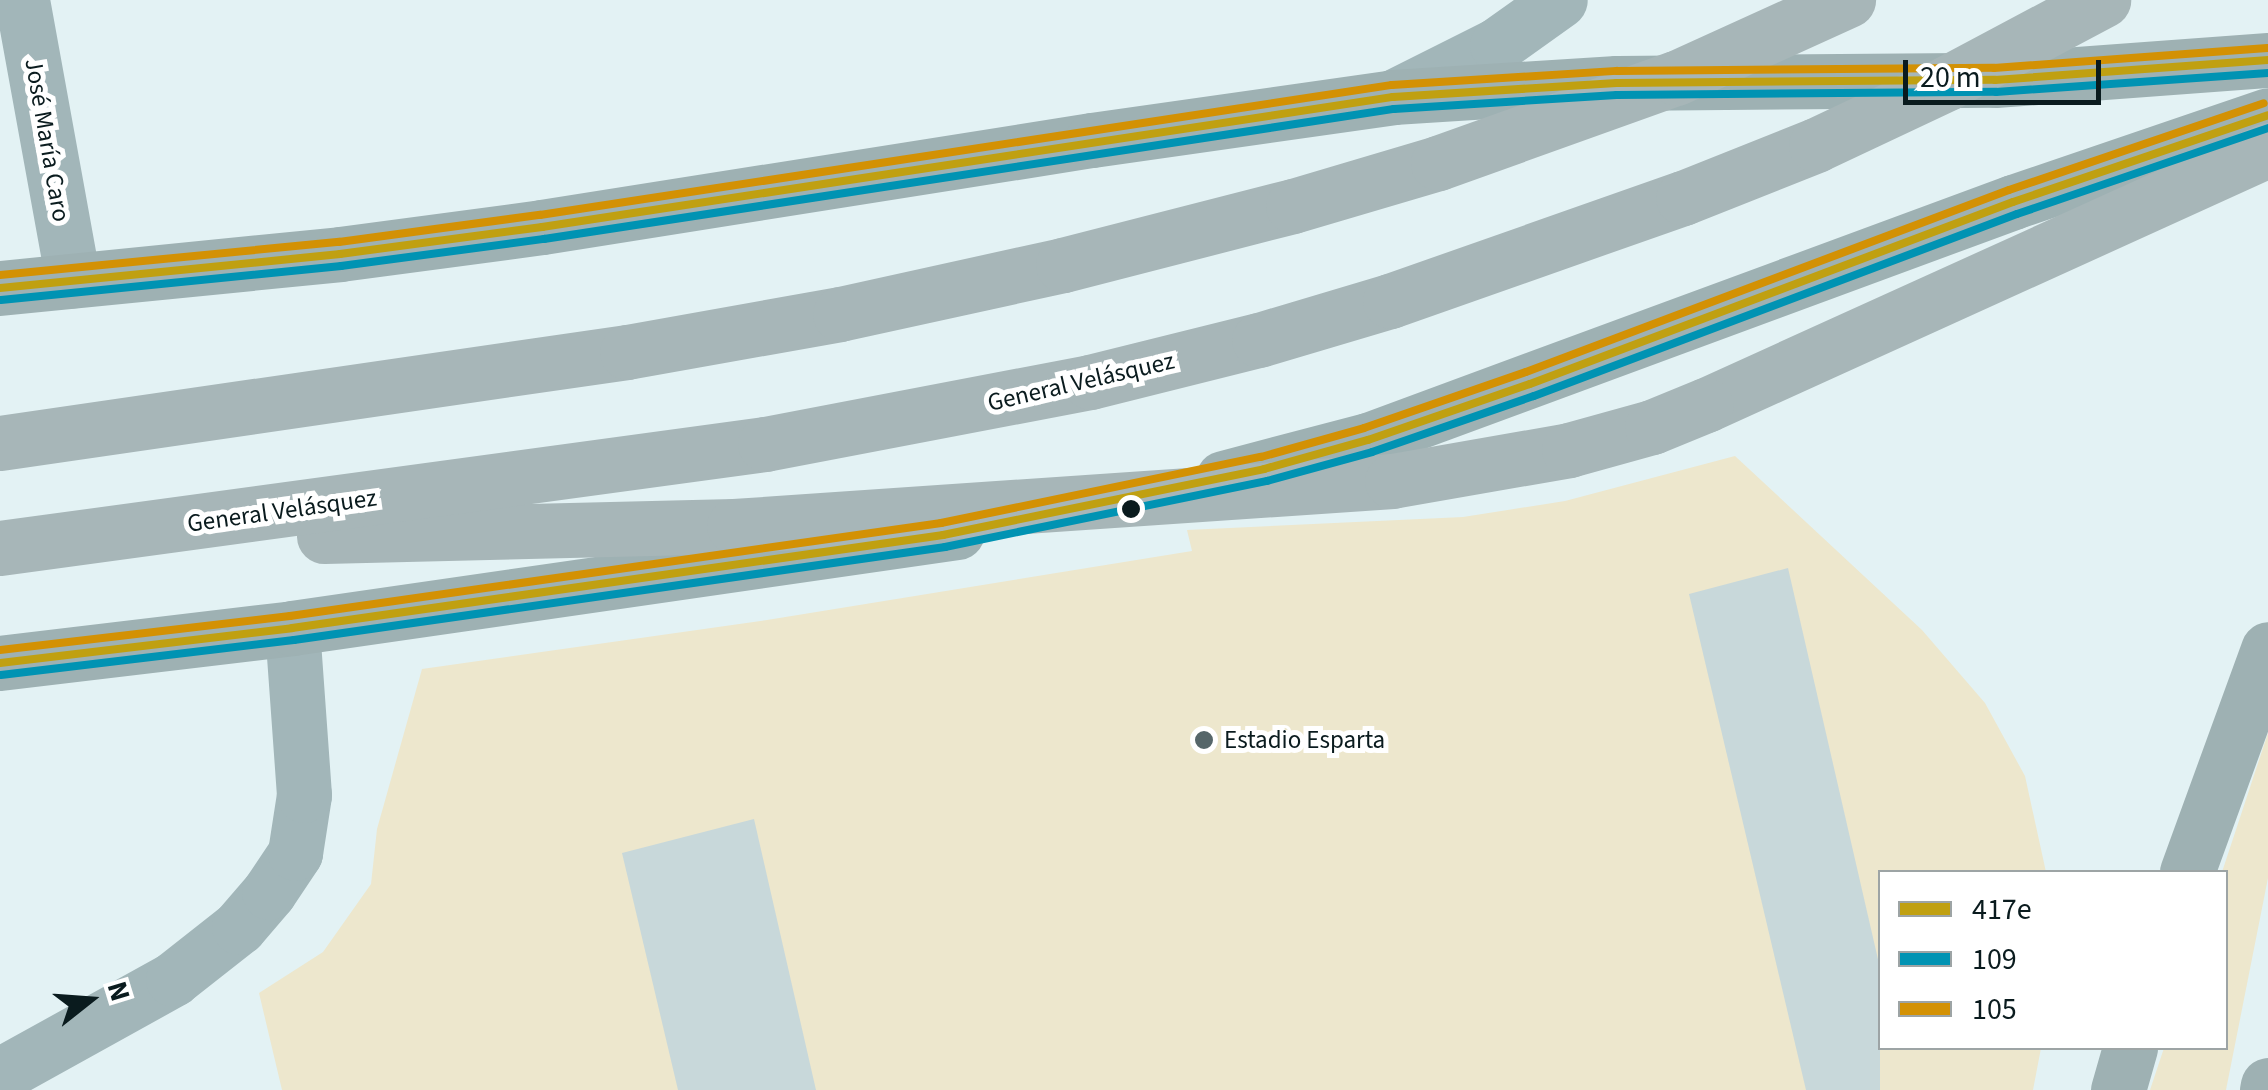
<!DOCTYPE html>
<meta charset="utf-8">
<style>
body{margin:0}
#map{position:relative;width:2268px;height:1090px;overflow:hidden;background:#e3f2f4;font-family:"Source Sans 3",sans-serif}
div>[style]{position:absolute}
.green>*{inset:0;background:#ede7cd}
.building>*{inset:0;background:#c8d8da}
.minor>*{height:55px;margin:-27.5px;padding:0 27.5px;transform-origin:27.5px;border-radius:27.5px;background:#a2b6b9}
.major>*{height:55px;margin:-27.5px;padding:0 27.5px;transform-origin:27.5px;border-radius:27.5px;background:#9eb1b3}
.highway>*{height:55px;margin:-27.5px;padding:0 27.5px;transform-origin:27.5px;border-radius:27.5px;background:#a7b6b8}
.highway-bridge>*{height:55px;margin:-27.5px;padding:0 27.5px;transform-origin:27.5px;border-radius:27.5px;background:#a7b6b8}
.bus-1>*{height:8px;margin:-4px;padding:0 4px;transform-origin:4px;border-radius:4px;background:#c0a011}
.bus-2>*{height:8px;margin:-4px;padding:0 4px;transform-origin:4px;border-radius:4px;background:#0093b3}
.bus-3>*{height:8px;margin:-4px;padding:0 4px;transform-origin:4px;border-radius:4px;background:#d39104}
.dots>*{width:28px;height:28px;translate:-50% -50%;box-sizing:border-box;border:5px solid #fff;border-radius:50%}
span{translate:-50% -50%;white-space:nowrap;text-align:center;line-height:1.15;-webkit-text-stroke:10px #fff;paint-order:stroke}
.street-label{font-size:25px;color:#0a1b1e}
.poi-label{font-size:25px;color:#0a1b1e}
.left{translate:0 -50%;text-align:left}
.legend{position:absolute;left:1878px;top:870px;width:350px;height:180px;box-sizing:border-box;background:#fff;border:2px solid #9da4a5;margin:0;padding:12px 18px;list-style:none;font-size:30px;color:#0a1b1e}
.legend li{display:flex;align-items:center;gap:20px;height:50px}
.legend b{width:50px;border:2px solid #9da4a5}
.north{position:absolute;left:40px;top:950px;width:100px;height:100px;-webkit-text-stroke:8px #fff;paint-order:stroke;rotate:73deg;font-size:28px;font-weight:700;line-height:40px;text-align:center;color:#0a1b1e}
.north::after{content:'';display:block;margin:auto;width:35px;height:45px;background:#0a1b1e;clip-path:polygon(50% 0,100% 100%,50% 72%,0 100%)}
.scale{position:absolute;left:1903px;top:60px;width:198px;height:45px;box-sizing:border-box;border:5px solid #0a1b1e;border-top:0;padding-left:12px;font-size:30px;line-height:35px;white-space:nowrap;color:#0a1b1e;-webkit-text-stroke:8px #fff;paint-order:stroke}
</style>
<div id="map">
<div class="green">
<i style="clip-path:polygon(1735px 456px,1922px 630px,1985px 703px,2025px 776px,2046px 872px,1880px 872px,1880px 1048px,2041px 1048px,2033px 1090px,282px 1090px,259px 993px,323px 952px,371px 884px,377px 829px,422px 669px,767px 620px,1192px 551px,1187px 530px,1463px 517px,1565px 501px)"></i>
<i style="clip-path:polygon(2268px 733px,2268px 878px,2226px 1090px,2150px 1090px,2164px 1048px,2226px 1048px,2226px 872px,2222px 872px)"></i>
</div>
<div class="building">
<i style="clip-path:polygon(1788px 568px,1880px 968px,1880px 1090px,1806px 1090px,1689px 594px)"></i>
<i style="clip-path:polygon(754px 819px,816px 1090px,678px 1090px,622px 853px)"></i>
</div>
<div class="minor">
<i style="left:22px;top:0;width:285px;rotate:79.7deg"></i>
<i style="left:1393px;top:97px;width:116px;rotate:-26.6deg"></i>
<i style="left:1497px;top:45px;width:77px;rotate:-35.5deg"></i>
<i style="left:0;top:1075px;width:198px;rotate:-29deg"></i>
<i style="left:173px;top:979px;width:84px;rotate:-38.2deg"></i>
<i style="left:239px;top:927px;width:46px;rotate:-49.4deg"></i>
<i style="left:269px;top:892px;width:47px;rotate:-56.3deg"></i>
<i style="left:295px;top:853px;width:59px;rotate:-81.2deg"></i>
<i style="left:304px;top:795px;width:167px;rotate:-94.1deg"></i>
</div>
<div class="major">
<i style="left:0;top:288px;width:342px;rotate:-5.7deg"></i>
<i style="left:340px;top:254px;width:204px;rotate:-7.6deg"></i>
<i style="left:542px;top:227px;width:557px;rotate:-8.99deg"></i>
<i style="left:1092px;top:140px;width:304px;rotate:-8.1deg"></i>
<i style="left:1393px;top:97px;width:224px;rotate:-3.6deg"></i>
<i style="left:1617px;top:83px;width:378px;rotate:-0.5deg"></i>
<i style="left:1995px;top:80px;width:274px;rotate:-4.2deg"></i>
<i style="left:1223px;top:478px;width:150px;rotate:-14.7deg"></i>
<i style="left:1368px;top:440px;width:688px;rotate:-20.25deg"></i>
<i style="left:2013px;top:202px;width:269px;rotate:-18.8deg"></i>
<i style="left:0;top:663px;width:294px;rotate:-6.8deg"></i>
<i style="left:292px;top:628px;width:672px;rotate:-8.21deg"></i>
<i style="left:2187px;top:872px;width:237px;rotate:-70deg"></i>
<i style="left:2118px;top:1090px;width:44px;rotate:-74.1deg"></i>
<i style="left:2267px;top:1090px;width:5px;rotate:-79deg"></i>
</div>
<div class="highway">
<i style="left:1706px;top:405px;width:617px;rotate:-24.41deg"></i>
<i style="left:0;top:443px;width:634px;rotate:-8.26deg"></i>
<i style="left:627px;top:352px;width:216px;rotate:-10.1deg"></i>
<i style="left:840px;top:314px;width:228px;rotate:-12.4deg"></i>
<i style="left:324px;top:536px;width:410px;rotate:-1.4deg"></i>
<i style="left:0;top:548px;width:772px;rotate:-7.74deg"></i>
<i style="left:765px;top:444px;width:331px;rotate:-10.8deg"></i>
</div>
<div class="highway-bridge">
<i style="left:1063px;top:265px;width:237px;rotate:-14.4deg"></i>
<i style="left:1293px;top:206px;width:151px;rotate:-16.5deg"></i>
<i style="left:1438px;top:163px;width:253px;rotate:-19.7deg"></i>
<i style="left:1676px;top:78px;width:189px;rotate:-24.4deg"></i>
<i style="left:1090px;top:382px;width:174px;rotate:-14deg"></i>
<i style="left:1259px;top:340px;width:137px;rotate:-16.6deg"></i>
<i style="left:1390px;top:301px;width:311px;rotate:-19.4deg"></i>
<i style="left:1683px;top:198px;width:143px;rotate:-21.7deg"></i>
<i style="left:1816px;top:145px;width:145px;rotate:-25.3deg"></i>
<i style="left:1947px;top:83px;width:177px;rotate:-28deg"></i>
<i style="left:734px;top:526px;width:660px;rotate:-3.91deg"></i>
<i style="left:1392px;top:481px;width:180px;rotate:-9.9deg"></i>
<i style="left:1569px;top:450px;width:86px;rotate:-15.5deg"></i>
<i style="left:1652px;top:427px;width:58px;rotate:-22.2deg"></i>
</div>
<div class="bus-1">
<i style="left:0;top:288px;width:342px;rotate:-5.7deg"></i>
<i style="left:340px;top:254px;width:204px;rotate:-7.6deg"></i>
<i style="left:542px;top:227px;width:861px;rotate:-8.69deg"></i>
<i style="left:1393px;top:97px;width:224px;rotate:-3.6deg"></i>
<i style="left:1617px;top:83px;width:378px;rotate:-0.5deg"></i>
<i style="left:1995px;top:80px;width:274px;rotate:-4.2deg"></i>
<i style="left:0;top:663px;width:294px;rotate:-6.8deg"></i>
<i style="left:292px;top:628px;width:658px;rotate:-8.13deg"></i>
<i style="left:943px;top:535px;width:328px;rotate:-11.6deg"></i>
<i style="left:1264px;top:469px;width:108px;rotate:-15.6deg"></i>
<i style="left:1368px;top:440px;width:171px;rotate:-19.1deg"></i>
<i style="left:1530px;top:384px;width:516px;rotate:-20.65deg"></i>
<i style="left:2013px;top:202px;width:269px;rotate:-18.8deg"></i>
</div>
<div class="bus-2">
<i style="left:1px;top:300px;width:342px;rotate:-5.7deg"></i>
<i style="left:341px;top:266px;width:205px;rotate:-7.6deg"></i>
<i style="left:544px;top:239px;width:860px;rotate:-8.7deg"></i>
<i style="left:1394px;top:109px;width:223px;rotate:-3.6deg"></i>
<i style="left:1617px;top:95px;width:379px;rotate:-0.5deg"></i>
<i style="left:1996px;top:92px;width:273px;rotate:-4deg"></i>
<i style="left:1px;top:675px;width:295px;rotate:-6.8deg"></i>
<i style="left:294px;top:640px;width:658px;rotate:-8.13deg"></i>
<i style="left:945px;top:547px;width:329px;rotate:-11.6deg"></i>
<i style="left:1267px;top:481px;width:109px;rotate:-15.4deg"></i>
<i style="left:1372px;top:452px;width:171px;rotate:-19.1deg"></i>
<i style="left:1534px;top:396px;width:516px;rotate:-20.65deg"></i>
<i style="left:2017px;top:214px;width:265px;rotate:-18.9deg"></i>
</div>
<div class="bus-3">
<i style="left:0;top:275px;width:341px;rotate:-5.6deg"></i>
<i style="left:339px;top:242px;width:203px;rotate:-7.7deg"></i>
<i style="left:540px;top:215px;width:862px;rotate:-8.68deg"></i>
<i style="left:1392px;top:85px;width:225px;rotate:-3.6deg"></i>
<i style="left:1617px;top:71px;width:377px;rotate:-0.5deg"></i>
<i style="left:1994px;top:68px;width:274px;rotate:-4.2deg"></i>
<i style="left:0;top:650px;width:292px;rotate:-6.7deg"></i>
<i style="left:290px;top:616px;width:658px;rotate:-8.13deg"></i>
<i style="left:941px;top:523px;width:327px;rotate:-11.7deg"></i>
<i style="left:1261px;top:457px;width:107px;rotate:-15.7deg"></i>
<i style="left:1364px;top:428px;width:171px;rotate:-19.1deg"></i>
<i style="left:1526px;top:372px;width:516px;rotate:-20.65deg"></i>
<i style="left:2009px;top:190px;width:269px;rotate:-18.8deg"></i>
</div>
<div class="dots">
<i style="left:1131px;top:509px;background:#0a1b1e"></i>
<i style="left:1204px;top:740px;background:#566669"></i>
</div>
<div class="street-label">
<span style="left:47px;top:140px;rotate:80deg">José María Caro</span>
<span style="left:1081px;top:382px;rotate:-13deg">General Velásquez</span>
<span style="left:282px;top:511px;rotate:-8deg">General Velásquez</span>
</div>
<div class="poi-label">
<span class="left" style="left:1224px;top:740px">Estadio Esparta</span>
</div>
<ul class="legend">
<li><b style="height:12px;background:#c0a011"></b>417e</li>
<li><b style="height:12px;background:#0093b3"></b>109</li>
<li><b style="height:12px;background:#d39104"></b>105</li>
</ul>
<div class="north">N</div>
<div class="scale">20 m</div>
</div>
